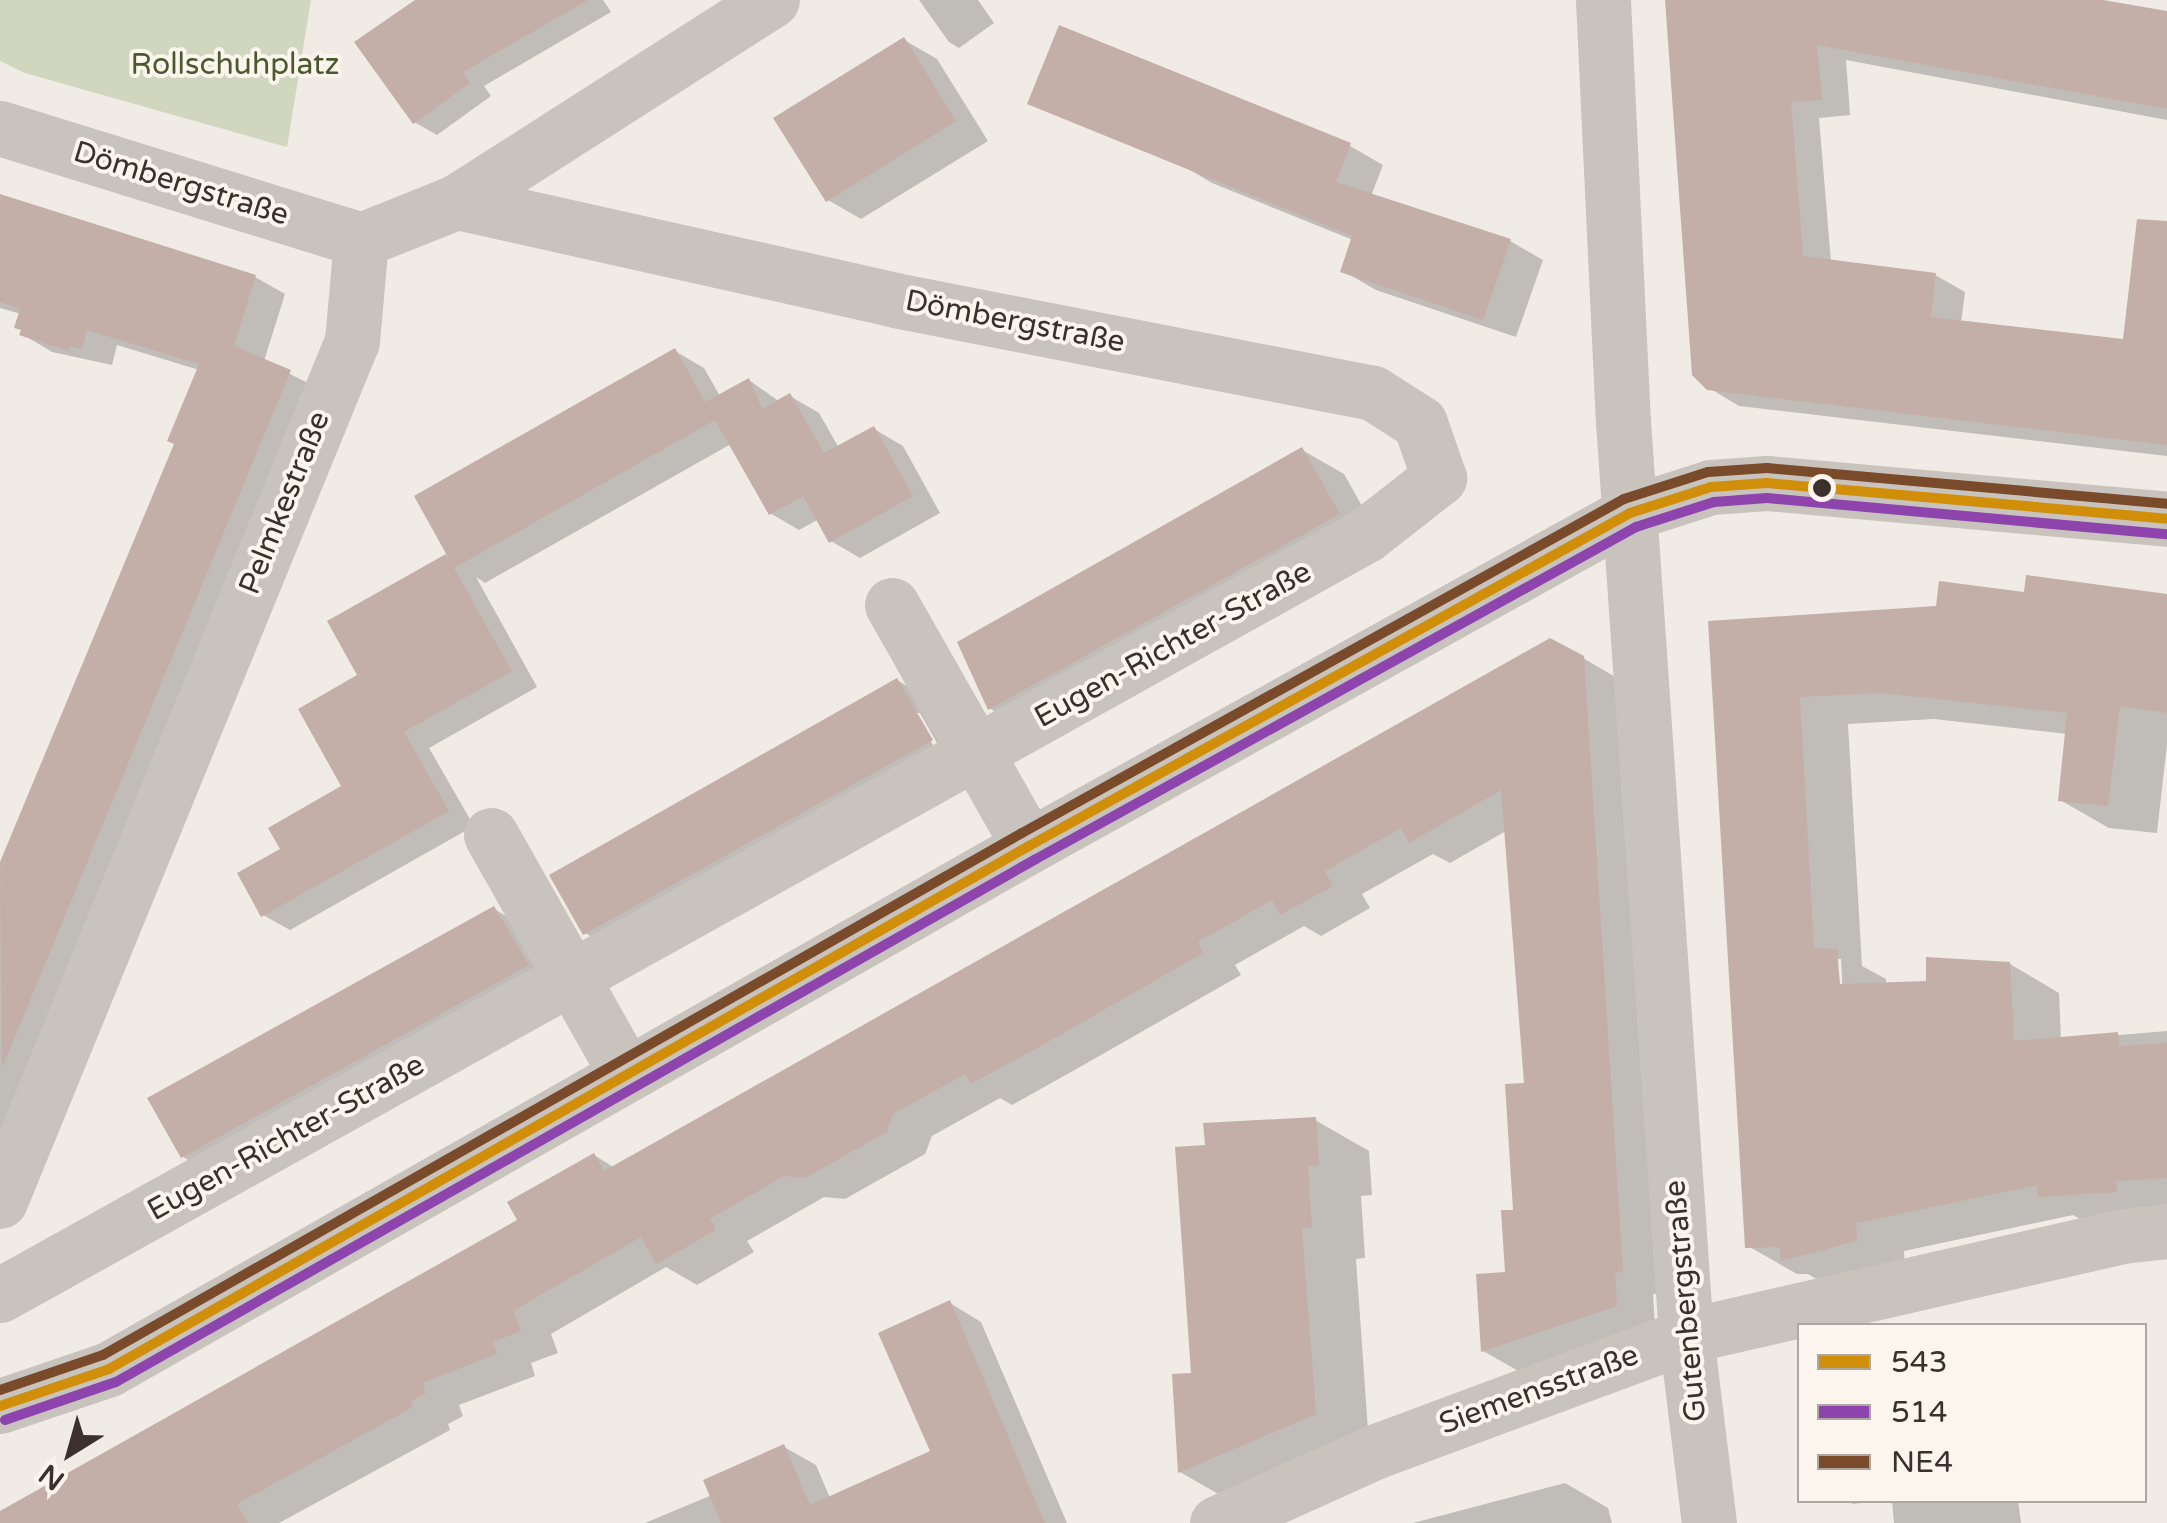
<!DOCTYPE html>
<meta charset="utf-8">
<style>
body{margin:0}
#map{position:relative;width:2167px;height:1523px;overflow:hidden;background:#f0ebe5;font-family:"Varela Round",sans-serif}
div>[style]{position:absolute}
.green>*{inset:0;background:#d1d6bf}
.shadow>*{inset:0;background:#0003}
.building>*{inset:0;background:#c3afa7}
.minor>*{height:55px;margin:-27.5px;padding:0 27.5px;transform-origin:27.5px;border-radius:27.5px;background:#c9c3be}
.bus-1>*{height:10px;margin:-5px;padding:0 5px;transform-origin:5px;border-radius:5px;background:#d18e09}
.bus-2>*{height:10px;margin:-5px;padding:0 5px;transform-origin:5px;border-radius:5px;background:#8e44ad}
.bus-3>*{height:10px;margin:-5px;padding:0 5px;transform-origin:5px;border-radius:5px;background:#7a4b2a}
.dots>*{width:28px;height:28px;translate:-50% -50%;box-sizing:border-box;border:5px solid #fbf5ee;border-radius:50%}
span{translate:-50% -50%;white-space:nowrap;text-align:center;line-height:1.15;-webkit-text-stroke:8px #fbf5ee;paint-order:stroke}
.park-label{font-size:30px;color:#4a5a2e}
.street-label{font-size:30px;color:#3b302b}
.legend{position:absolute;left:1797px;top:1323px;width:350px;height:180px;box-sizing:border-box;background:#fbf5ee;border:2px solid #aea6a0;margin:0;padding:12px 18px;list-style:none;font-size:30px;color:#3b302b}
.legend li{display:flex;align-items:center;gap:20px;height:50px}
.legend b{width:50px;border:2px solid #aea6a0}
.north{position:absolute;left:20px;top:1403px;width:100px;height:100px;-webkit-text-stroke:8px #fbf5ee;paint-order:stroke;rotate:217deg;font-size:28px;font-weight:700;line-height:40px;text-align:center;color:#3b302b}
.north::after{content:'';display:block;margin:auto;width:35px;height:45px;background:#3b302b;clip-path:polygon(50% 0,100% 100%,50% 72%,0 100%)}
</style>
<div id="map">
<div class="green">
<i style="clip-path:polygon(0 0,311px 0,287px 147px,25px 73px,0 61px)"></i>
</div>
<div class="shadow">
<i style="clip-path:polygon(420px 0,603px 0,611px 12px,484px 86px,491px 96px,437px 135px,414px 122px)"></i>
<i style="clip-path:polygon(919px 0,978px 0,994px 23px,959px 48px,949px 42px)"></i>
<i style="clip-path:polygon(1667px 0,2090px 0,2167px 14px,2167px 120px,1846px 60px,1850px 115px,1819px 118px,1831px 262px,1935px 275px,1965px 292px,1961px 323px,2125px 342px,2167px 302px,2167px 456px,1739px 406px,1709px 388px)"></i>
<i style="clip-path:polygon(904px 40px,937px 59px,988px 141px,861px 219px,828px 200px)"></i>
<i style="clip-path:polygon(1103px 46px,1350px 146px,1383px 165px,1371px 196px,1510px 241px,1543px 260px,1516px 337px,1376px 290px,1343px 271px,1353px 240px,1212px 183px,1178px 163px)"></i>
<i style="clip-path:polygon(0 196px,255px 277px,285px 294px,264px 361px,320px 389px,0 1156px,0 870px,177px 444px,199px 370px,117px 345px,112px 365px,52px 352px,22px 334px,21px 314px,0 308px)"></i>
<i style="clip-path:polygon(675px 351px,704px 368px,720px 396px,749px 380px,780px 402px,790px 396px,819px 413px,839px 448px,874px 429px,903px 446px,940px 513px,860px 558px,831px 541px,819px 519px,799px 530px,770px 513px,731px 444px,485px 583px,476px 577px,537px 687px,429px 748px,474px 826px,290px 930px,263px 915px,283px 850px,344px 787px,361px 676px,446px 557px,453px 561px)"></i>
<i style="clip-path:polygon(1302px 450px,1344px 474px,1380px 538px,1031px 732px,989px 708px)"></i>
<i style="clip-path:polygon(evenodd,2026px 594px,2167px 596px,2167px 744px,2157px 833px,2109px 828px,2060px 800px,2067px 734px,1934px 719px,1848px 724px,1862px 966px,1886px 979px,1886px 985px,1929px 983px,2010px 964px,2059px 993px,2061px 1040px,2167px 1031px,2167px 1208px,2089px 1224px,2073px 1215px,1904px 1251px,1905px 1269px,1832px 1288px,1808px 1274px,1797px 1274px,1748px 1246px,1711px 623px,1938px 609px,2026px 594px,1836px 959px,1841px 959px,1843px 996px,1838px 996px,1836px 959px)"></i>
<i style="clip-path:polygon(1583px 658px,1622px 681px,1661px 1294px,1653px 1294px,1655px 1328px,1522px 1373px,1483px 1351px,1508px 1274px,1526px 1085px,1506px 831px,1450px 863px,1433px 854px,1362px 894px,1370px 908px,1321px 936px,1304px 926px,1235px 965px,1241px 975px,1087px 1063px,1012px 1105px,1000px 1098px,932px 1136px,925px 1154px,845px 1199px,824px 1197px,747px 1241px,754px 1252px,697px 1285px,666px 1267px,551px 1334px,558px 1353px,531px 1363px,535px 1376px,459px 1405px,463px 1416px,448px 1424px,450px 1430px,279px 1523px,0 1523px,0 1514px,520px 1221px,594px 1155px,615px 1168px)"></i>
<i style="clip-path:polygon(evenodd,897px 680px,939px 705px,973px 764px,627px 957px,585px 933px,897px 680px,915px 713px,920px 713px,941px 750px,937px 752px,915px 713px)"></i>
<i style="clip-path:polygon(494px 909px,536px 933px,569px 989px,225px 1181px,183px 1157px)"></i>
<i style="clip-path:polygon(1315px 1120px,1369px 1151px,1372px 1195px,1361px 1196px,1365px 1258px,1356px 1259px,1369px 1445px,1234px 1503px,1180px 1472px,1194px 1375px)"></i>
<i style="clip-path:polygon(950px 1303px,981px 1322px,1067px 1523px,645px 1523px,712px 1495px,784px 1447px,816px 1465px,830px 1498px,933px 1452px)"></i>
<i style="clip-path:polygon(1565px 1483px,1608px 1508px,1612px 1523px,1413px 1523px)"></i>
<i style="clip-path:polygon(1846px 1500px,1884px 1500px,1853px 1504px)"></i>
<i style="clip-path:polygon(1892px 1500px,2018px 1500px,2021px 1523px,1894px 1523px)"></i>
</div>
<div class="building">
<i style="clip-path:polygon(415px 0,588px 0,463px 72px,470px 83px,413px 124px,354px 42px)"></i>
<i style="clip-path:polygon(1665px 0,2103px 0,2167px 11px,2167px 109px,1817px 45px,1822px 100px,1791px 102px,1803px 256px,1936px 273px,1931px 317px,2123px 339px,2137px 219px,2167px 221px,2167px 445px,1707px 390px,1692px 375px)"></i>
<i style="clip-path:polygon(1059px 25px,1351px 143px,1336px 182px,1511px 239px,1483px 320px,1340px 272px,1352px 236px,1027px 104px)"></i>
<i style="clip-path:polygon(904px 37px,956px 121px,826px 202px,773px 118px)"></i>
<i style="clip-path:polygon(0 194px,256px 275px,234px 346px,291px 370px,2px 1068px,0 862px,174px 444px,167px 441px,199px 364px,87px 330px,82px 349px,70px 346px,68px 351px,19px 335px,21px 330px,14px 328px,20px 309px,0 302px)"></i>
<i style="clip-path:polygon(675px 348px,705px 402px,749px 378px,762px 409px,790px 393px,824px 453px,874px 426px,913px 496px,829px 543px,803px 496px,769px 515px,715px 420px,454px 568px,414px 496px)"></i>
<i style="clip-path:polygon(1302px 447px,1340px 514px,988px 710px,957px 642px)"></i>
<i style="clip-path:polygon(446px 554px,512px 671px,404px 732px,449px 811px,261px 917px,237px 873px,280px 849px,268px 828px,341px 786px,298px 709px,357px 675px,327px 621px)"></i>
<i style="clip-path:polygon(2026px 575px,2167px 594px,2167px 713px,2120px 706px,2108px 806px,2058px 801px,2067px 713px,1883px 693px,1800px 697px,1814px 948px,1837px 949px,1840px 984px,1926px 981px,1926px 957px,2010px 962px,2014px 1041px,2118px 1032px,2119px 1046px,2167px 1043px,2167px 1178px,2116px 1181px,2117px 1192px,2038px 1197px,2037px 1185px,1856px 1223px,1857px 1241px,1781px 1261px,1780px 1247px,1745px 1248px,1708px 621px,1936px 606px,1939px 581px,2024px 592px)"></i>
<i style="clip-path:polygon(1550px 638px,1584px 656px,1623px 1272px,1615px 1273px,1617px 1306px,1481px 1352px,1476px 1274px,1505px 1272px,1501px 1210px,1513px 1210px,1505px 1084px,1524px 1083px,1501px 790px,1409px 843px,1401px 828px,1325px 871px,1333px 886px,1280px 915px,1272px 900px,1198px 942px,1203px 953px,1048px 1042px,971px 1084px,965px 1074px,893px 1114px,887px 1132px,805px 1178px,784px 1176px,710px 1219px,716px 1230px,656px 1264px,641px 1237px,513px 1311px,521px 1331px,493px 1342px,497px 1354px,422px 1383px,426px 1393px,410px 1402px,413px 1407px,237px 1504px,248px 1523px,0 1523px,0 1511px,517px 1220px,507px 1202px,594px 1153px,604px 1171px)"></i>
<i style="clip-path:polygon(897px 678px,933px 740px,583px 935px,549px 875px)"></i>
<i style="clip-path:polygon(494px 906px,529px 965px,181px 1158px,147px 1098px)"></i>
<i style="clip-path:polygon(1316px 1117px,1319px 1165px,1308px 1166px,1312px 1227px,1302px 1229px,1316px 1414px,1178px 1473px,1172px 1374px,1191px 1373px,1175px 1147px,1205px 1145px,1203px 1123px)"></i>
<i style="clip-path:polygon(950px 1300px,1045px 1523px,721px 1523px,703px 1480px,784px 1444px,810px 1505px,930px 1451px,878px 1333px)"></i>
</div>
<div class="minor">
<i style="left:1603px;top:0;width:421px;rotate:87.3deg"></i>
<i style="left:1623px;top:421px;width:917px;rotate:86.06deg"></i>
<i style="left:1686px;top:1336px;width:188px;rotate:83deg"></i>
<i style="left:0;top:128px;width:378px;rotate:17.2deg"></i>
<i style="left:361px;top:240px;width:102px;rotate:-21.8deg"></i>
<i style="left:456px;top:202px;width:375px;rotate:-32.6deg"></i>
<i style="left:892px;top:605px;width:277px;rotate:60.4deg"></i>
<i style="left:491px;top:835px;width:274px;rotate:60.5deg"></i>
<i style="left:0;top:1201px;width:929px;rotate:-67.74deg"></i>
<i style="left:352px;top:341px;width:101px;rotate:-84.9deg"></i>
<i style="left:0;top:1295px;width:1563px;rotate:-29.09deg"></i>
<i style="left:1366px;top:535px;width:93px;rotate:-38deg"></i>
<i style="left:1439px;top:478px;width:58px;rotate:-109.1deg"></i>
<i style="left:1420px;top:423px;width:56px;rotate:-147.4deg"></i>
<i style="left:1373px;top:393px;width:486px;rotate:-169deg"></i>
<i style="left:896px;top:300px;width:451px;rotate:-167.4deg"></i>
<i style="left:0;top:1406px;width:115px;rotate:-18.7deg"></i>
<i style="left:109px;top:1369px;width:1058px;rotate:-29.62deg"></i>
<i style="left:1029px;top:846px;width:687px;rotate:-28.99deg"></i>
<i style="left:1630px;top:513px;width:85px;rotate:-17.8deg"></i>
<i style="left:1711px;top:487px;width:56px;rotate:-4.1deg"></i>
<i style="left:1767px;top:483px;width:402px;rotate:5.1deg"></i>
<i style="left:1217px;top:1523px;width:172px;rotate:-24.3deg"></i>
<i style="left:1374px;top:1452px;width:333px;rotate:-20.4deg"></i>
<i style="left:1686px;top:1336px;width:447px;rotate:-12.9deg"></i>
<i style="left:2122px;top:1236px;width:45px;rotate:-6.3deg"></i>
</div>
<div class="bus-1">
<i style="left:0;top:1406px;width:115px;rotate:-18.7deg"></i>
<i style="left:109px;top:1369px;width:1058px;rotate:-29.62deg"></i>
<i style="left:1029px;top:846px;width:687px;rotate:-28.99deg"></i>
<i style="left:1630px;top:513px;width:85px;rotate:-17.8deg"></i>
<i style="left:1711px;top:487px;width:56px;rotate:-4.1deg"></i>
<i style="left:1767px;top:483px;width:402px;rotate:5.1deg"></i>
</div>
<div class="bus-2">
<i style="left:5px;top:1420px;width:117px;rotate:-18.9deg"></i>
<i style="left:116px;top:1382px;width:1058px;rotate:-29.62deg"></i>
<i style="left:1036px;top:859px;width:686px;rotate:-28.96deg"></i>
<i style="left:1636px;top:527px;width:82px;rotate:-17.8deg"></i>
<i style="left:1714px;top:502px;width:53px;rotate:-4.3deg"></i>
<i style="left:1767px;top:498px;width:401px;rotate:5.2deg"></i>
</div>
<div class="bus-3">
<i style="left:0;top:1390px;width:109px;rotate:-18.8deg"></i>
<i style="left:103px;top:1355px;width:1057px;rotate:-29.6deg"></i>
<i style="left:1022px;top:833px;width:688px;rotate:-29.02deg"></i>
<i style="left:1624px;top:499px;width:88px;rotate:-17.8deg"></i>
<i style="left:1708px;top:472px;width:59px;rotate:-3.9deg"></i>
<i style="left:1767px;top:468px;width:402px;rotate:5.1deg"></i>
</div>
<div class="dots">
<i style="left:1822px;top:488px;background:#3b302b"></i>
</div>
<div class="park-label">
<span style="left:235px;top:65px">Rollschuhplatz</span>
</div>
<div class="street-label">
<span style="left:181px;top:184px;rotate:17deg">Dömbergstraße</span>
<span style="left:1015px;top:322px;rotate:11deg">Dömbergstraße</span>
<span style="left:285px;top:503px;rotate:-68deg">Pelmkestraße</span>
<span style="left:1173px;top:645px;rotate:-29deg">Eugen-Richter-Straße</span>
<span style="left:286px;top:1138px;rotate:-29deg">Eugen-Richter-Straße</span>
<span style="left:1686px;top:1301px;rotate:-95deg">Gutenbergstraße</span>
<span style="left:1539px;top:1390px;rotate:-20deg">Siemensstraße</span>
</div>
<ul class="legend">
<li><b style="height:12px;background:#d18e09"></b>543</li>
<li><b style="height:12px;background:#8e44ad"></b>514</li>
<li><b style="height:12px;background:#7a4b2a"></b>NE4</li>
</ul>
<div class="north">N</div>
</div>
